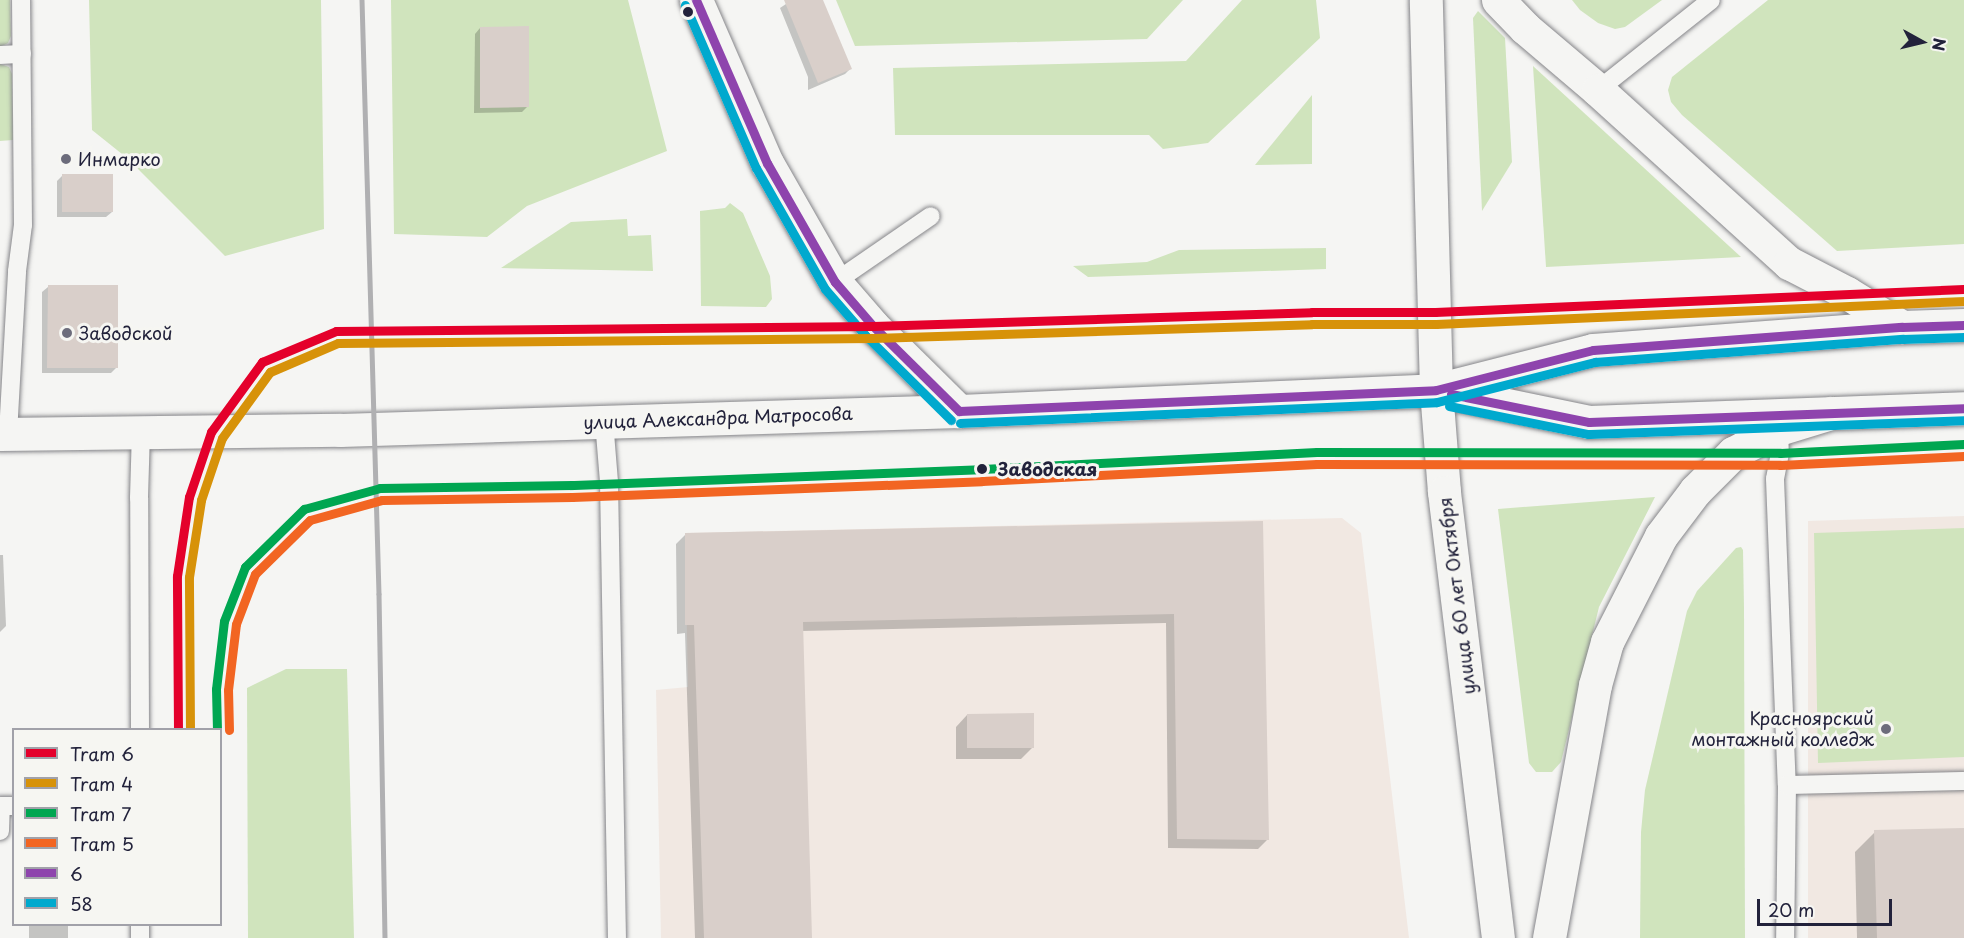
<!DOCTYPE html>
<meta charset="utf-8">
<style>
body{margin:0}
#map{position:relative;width:1964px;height:938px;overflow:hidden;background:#f5f5f3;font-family:"Playpen Sans",sans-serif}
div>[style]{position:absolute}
.built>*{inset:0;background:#f1e8e2}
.green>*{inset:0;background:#d0e4bd}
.shadow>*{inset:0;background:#0003}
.building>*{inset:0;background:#d9cfca}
.roads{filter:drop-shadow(0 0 2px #858589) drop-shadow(0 0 2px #858589)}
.service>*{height:18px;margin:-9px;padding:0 9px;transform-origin:9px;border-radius:9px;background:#f5f5f3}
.minor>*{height:33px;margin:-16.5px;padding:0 16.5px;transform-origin:16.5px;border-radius:16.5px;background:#f5f5f3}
.secondary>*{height:33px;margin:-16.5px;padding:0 16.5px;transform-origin:16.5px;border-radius:16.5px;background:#f5f5f3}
.primary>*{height:33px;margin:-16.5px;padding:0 16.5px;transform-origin:16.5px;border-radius:16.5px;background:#f5f5f3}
.rail>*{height:4.5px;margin:-2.25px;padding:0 2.25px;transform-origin:2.25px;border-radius:2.25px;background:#b0b0b2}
.bus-1>*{height:9px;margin:-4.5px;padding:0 4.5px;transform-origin:4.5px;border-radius:4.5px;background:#8e44ad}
.bus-2>*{height:9px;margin:-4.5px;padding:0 4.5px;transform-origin:4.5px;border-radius:4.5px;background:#00a9ce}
.tram-1>*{height:9px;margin:-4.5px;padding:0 4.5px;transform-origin:4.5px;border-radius:4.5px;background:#e4002b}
.tram-2>*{height:9px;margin:-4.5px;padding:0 4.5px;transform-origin:4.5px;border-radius:4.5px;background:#d79209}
.tram-3>*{height:9px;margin:-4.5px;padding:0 4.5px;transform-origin:4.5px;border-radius:4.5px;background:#00a651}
.tram-4>*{height:9px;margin:-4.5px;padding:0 4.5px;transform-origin:4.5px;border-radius:4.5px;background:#f26522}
.dots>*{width:16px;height:16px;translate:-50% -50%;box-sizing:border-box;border:3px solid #f6f6f2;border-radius:50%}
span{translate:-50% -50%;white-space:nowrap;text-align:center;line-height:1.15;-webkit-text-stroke:6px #f6f6f2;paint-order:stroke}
.poi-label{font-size:18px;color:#22223b}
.left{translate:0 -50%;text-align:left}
.right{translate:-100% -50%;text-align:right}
.street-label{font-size:18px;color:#22223b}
.stop-label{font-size:18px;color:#22223b;font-weight:700}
.legend{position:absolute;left:12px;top:728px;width:210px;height:198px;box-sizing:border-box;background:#f6f6f2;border:2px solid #a1a1a9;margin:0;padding:8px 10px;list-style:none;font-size:18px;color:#22223b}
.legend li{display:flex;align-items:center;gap:12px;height:30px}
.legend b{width:30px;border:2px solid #a1a1a9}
.north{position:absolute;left:1892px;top:12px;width:60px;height:60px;-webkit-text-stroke:4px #f6f6f2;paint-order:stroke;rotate:98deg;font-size:16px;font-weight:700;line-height:24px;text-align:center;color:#22223b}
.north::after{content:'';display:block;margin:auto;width:21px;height:27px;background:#22223b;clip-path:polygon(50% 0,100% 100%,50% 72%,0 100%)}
.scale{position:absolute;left:1757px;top:899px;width:135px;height:27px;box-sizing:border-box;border:3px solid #22223b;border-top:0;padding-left:8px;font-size:18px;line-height:21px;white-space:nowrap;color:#22223b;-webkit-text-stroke:4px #f6f6f2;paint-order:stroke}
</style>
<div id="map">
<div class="built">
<i style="clip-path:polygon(1964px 516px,1964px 938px,1808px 938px,1808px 521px)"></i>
<i style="clip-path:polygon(1342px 518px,1361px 533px,1409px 938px,661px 938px,656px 690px,688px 687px,685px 533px)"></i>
</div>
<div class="green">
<i style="clip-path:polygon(0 0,10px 0,11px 36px,8px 43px,2px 46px,0 46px)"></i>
<i style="clip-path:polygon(89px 0,321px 0,324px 229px,225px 256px,127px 158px,92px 130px)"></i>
<i style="clip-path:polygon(391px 0,628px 0,667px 151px,527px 206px,487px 237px,394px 234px)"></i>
<i style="clip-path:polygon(836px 0,1183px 0,1147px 39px,855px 46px)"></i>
<i style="clip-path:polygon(1242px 0,1316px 0,1320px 38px,1208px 143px,1163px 149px,1149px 135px,895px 135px,893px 68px,1186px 61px)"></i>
<i style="clip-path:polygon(1572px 0,1662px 0,1625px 27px,1615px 29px,1598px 23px,1580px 10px)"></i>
<i style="clip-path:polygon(1768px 0,1964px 0,1964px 244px,1837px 251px,1682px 115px,1671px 102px,1668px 90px,1672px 77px)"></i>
<i style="clip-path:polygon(1478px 11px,1505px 38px,1512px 162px,1482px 211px,1473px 18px)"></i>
<i style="clip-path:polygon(0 64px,9px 67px,12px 74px,13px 140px,0 141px)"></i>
<i style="clip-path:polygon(1533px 66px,1741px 257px,1546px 267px)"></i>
<i style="clip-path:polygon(1312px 95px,1312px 164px,1255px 165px)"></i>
<i style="clip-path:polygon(730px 203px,743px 213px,770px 276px,772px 299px,766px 307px,701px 306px,700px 211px,725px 208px)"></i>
<i style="clip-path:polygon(627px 219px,628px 236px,651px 235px,653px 271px,501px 268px,571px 222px)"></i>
<i style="clip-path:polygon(1326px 248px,1326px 269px,1088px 277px,1073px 266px,1147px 262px,1179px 250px)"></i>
<i style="clip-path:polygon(1655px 497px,1599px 607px,1561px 762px,1552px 772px,1536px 772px,1529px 763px,1498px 509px)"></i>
<i style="clip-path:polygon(1964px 528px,1964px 757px,1818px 763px,1814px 533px)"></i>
<i style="clip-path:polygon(1741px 547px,1743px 550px,1744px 608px,1745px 938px,1640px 938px,1641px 832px,1645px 790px,1687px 611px,1697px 591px,1736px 548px)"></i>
<i style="clip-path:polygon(286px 669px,347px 669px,354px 938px,248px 938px,247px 688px)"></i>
</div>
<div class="shadow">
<i style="clip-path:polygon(792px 0,822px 0,850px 69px,845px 74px,808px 90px,808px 77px,780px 8px)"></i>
<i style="clip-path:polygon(480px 28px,527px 107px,522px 112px,474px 113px,475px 34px)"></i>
<i style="clip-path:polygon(63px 175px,112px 212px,106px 217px,57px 217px,57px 181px)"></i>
<i style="clip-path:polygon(48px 287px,117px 367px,111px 373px,42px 373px,42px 292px)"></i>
<i style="clip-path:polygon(1262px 522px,1267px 840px,1258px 849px,1168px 848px,1166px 623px,802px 631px,811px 938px,695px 938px,685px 633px,677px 634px,676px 544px,685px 535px)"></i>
<i style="clip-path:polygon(0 555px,3px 555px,6px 626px,0 632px)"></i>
<i style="clip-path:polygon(967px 715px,1033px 747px,1021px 759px,956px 759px,956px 727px)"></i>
<i style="clip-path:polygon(1964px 829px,1964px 938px,1857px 938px,1855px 852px,1875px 832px)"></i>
<i style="clip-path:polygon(29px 924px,68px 924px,68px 938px,29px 938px)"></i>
</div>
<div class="building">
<i style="clip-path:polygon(784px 0,823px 0,852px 69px,818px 83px)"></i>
<i style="clip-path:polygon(529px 26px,529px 107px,480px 108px,480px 27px)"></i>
<i style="clip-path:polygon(62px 174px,113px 174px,113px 212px,62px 212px)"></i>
<i style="clip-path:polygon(48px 285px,118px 285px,118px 368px,47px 368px)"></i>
<i style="clip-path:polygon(1263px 521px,1269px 840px,1177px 839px,1174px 614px,803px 622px,812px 938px,704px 938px,694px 625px,685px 625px,685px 533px)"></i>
<i style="clip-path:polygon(1034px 713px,1034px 748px,967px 748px,967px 714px)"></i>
<i style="clip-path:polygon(1964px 828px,1964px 938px,1877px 938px,1874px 830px)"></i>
</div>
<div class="roads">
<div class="service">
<i style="left:0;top:55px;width:22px;rotate:-3deg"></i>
<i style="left:1598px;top:90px;width:144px;rotate:-38.5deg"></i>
<i style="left:835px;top:282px;width:116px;rotate:-34.5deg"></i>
<i style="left:604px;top:421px;width:61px;rotate:85.3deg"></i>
<i style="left:609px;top:482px;width:456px;rotate:89deg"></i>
<i style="left:1779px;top:429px;width:24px;rotate:88deg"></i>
<i style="left:1780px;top:453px;width:26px;rotate:101deg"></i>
<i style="left:1775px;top:479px;width:306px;rotate:87.8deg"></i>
<i style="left:1787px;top:785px;width:153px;rotate:90.7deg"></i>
<i style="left:8px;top:434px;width:163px;rotate:-86.8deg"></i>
<i style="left:17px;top:271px;width:46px;rotate:-82.6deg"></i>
<i style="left:23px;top:225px;width:225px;rotate:-90.5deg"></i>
<i style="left:140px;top:730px;width:232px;rotate:-90.2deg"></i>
<i style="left:139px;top:498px;width:66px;rotate:-88.3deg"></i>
<i style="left:1787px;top:785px;width:177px;rotate:-1.3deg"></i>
<i style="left:0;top:831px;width:25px;rotate:-88deg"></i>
<i style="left:1px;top:806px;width:13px"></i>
<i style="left:140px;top:938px;width:14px;rotate:-90deg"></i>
</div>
<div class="minor">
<i style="left:0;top:434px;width:340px;rotate:-0.7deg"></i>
<i style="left:340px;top:430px;width:619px;rotate:-1.76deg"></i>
</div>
<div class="secondary">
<i style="left:696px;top:0;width:178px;rotate:66.5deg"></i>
<i style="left:767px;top:163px;width:137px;rotate:60.3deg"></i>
<i style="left:835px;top:282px;width:58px;rotate:49.2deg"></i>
<i style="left:873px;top:326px;width:121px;rotate:44.7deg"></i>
<i style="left:959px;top:411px;width:477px;rotate:-2.5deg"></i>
<i style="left:1436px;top:390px;width:390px;rotate:-91.5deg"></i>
</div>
<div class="primary">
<i style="left:1498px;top:0;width:39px;rotate:46deg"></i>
<i style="left:1525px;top:28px;width:96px;rotate:40.3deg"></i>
<i style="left:1598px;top:90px;width:258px;rotate:42.2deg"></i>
<i style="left:1789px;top:263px;width:65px;rotate:27.3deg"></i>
<i style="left:1847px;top:293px;width:65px;rotate:31.7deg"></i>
<i style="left:1436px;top:390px;width:102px;rotate:85.5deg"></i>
<i style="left:1444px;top:492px;width:449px;rotate:83.1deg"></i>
<i style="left:1436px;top:390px;width:162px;rotate:-14.3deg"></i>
<i style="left:1593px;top:350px;width:310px;rotate:-4.3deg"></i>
<i style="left:1902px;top:327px;width:62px;rotate:-1.8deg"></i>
<i style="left:1444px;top:392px;width:148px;rotate:11.7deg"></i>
<i style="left:1589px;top:422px;width:375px;rotate:-2.1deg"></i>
<i style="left:1549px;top:938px;width:257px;rotate:-79.7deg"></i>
<i style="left:1595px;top:685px;width:45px;rotate:-74.4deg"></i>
<i style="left:1607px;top:642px;width:119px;rotate:-63deg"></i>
<i style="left:1661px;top:536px;width:56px;rotate:-52.9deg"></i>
<i style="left:1695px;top:491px;width:54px;rotate:-45deg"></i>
<i style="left:1733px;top:453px;width:52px;rotate:-27.6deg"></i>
<i style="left:1779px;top:429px;width:54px;rotate:-17.1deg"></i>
</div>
</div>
<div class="rail">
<i style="left:362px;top:0;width:594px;rotate:88.36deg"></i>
<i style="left:379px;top:594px;width:344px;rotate:89deg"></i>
</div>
<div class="bus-1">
<i style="left:696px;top:0;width:178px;rotate:66.5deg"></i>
<i style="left:767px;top:163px;width:137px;rotate:60.3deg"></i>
<i style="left:835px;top:282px;width:58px;rotate:49.2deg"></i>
<i style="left:873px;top:326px;width:121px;rotate:44.7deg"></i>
<i style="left:1451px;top:394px;width:141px;rotate:11.5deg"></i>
<i style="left:1589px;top:422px;width:375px;rotate:-2.1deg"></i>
<i style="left:959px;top:411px;width:477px;rotate:-2.5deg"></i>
<i style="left:1436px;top:390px;width:162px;rotate:-14.3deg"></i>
<i style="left:1593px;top:350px;width:310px;rotate:-4.3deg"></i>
<i style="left:1902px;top:327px;width:62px;rotate:-1.8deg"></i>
</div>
<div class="bus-2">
<i style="left:685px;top:5px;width:178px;rotate:66.5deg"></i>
<i style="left:756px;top:168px;width:139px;rotate:60.3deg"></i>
<i style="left:825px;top:289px;width:61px;rotate:49deg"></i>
<i style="left:865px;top:335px;width:121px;rotate:44.7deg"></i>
<i style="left:1449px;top:406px;width:142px;rotate:11.4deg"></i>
<i style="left:1588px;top:434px;width:376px;rotate:-2.1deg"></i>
<i style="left:960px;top:423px;width:477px;rotate:-2.5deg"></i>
<i style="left:1437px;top:402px;width:163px;rotate:-14.2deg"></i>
<i style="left:1595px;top:362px;width:309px;rotate:-4.3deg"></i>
<i style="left:1903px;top:339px;width:61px;rotate:-1.9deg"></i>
</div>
<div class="tram-1">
<i style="left:178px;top:730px;width:154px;rotate:-90.4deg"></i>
<i style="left:177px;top:576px;width:80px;rotate:-81.4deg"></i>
<i style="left:189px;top:497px;width:69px;rotate:-71.3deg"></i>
<i style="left:211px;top:432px;width:87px;rotate:-53.9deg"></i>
<i style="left:262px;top:362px;width:80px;rotate:-22.7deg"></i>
<i style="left:336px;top:331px;width:537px;rotate:-0.53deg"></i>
<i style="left:873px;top:326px;width:439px;rotate:-1.8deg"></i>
<i style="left:1312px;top:312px;width:123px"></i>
<i style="left:1435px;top:312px;width:529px;rotate:-2.49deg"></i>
</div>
<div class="tram-2">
<i style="left:190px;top:730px;width:153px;rotate:-90.4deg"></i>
<i style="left:189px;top:577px;width:78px;rotate:-81.1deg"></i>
<i style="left:201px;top:500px;width:65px;rotate:-71.3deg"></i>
<i style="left:222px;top:438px;width:82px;rotate:-54deg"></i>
<i style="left:270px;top:372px;width:74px;rotate:-23.1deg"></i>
<i style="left:338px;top:343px;width:535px;rotate:-0.54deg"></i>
<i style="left:873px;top:338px;width:439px;rotate:-1.8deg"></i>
<i style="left:1312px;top:324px;width:124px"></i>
<i style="left:1436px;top:324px;width:529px;rotate:-2.49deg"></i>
</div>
<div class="tram-3">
<i style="left:217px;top:730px;width:41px;rotate:-91.4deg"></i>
<i style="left:216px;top:689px;width:68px;rotate:-83.3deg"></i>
<i style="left:224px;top:621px;width:58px;rotate:-68.7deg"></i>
<i style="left:245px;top:567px;width:83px;rotate:-44.5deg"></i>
<i style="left:304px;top:509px;width:79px;rotate:-15.4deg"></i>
<i style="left:380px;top:488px;width:192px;rotate:-0.9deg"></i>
<i style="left:572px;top:485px;width:410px;rotate:-2.2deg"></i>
<i style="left:982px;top:469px;width:335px;rotate:-2.9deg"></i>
<i style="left:1317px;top:452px;width:463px;rotate:0.1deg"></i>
<i style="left:1780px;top:453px;width:184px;rotate:-2.8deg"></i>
</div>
<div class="tram-4">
<i style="left:229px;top:730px;width:40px;rotate:-91.4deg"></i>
<i style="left:228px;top:690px;width:66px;rotate:-83.1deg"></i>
<i style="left:236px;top:624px;width:53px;rotate:-69.2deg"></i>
<i style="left:255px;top:574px;width:77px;rotate:-44.5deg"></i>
<i style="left:310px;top:520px;width:75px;rotate:-15.5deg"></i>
<i style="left:382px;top:500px;width:190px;rotate:-0.9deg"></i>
<i style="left:572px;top:497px;width:410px;rotate:-2.2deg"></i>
<i style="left:982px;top:481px;width:335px;rotate:-2.9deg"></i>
<i style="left:1317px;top:464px;width:463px;rotate:0.1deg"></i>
<i style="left:1780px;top:465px;width:184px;rotate:-2.8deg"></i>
</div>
<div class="dots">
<i style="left:688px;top:12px;background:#22223b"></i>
<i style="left:66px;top:159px;background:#6c6c7b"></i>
<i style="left:67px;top:333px;background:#6c6c7b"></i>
<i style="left:982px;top:469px;background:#22223b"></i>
<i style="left:1886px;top:729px;background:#6c6c7b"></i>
</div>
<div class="poi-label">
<span class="left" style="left:78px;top:159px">Инмарко</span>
<span class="left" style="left:79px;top:333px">Заводской</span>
<span class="right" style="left:1874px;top:729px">Красноярский<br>монтажный колледж</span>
</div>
<div class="street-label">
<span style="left:718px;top:418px;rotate:-2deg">улица Александра Матросова</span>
<span style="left:1457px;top:596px;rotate:-97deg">улица 60 лет Октября</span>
</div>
<div class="stop-label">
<span class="left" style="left:998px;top:469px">Заводская</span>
</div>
<ul class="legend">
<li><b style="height:8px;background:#e4002b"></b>Tram 6</li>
<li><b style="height:8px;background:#d79209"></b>Tram 4</li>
<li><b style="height:8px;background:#00a651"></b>Tram 7</li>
<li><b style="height:8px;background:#f26522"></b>Tram 5</li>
<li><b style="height:8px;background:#8e44ad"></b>6</li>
<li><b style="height:8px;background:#00a9ce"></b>58</li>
</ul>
<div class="north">N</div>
<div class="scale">20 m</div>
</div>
